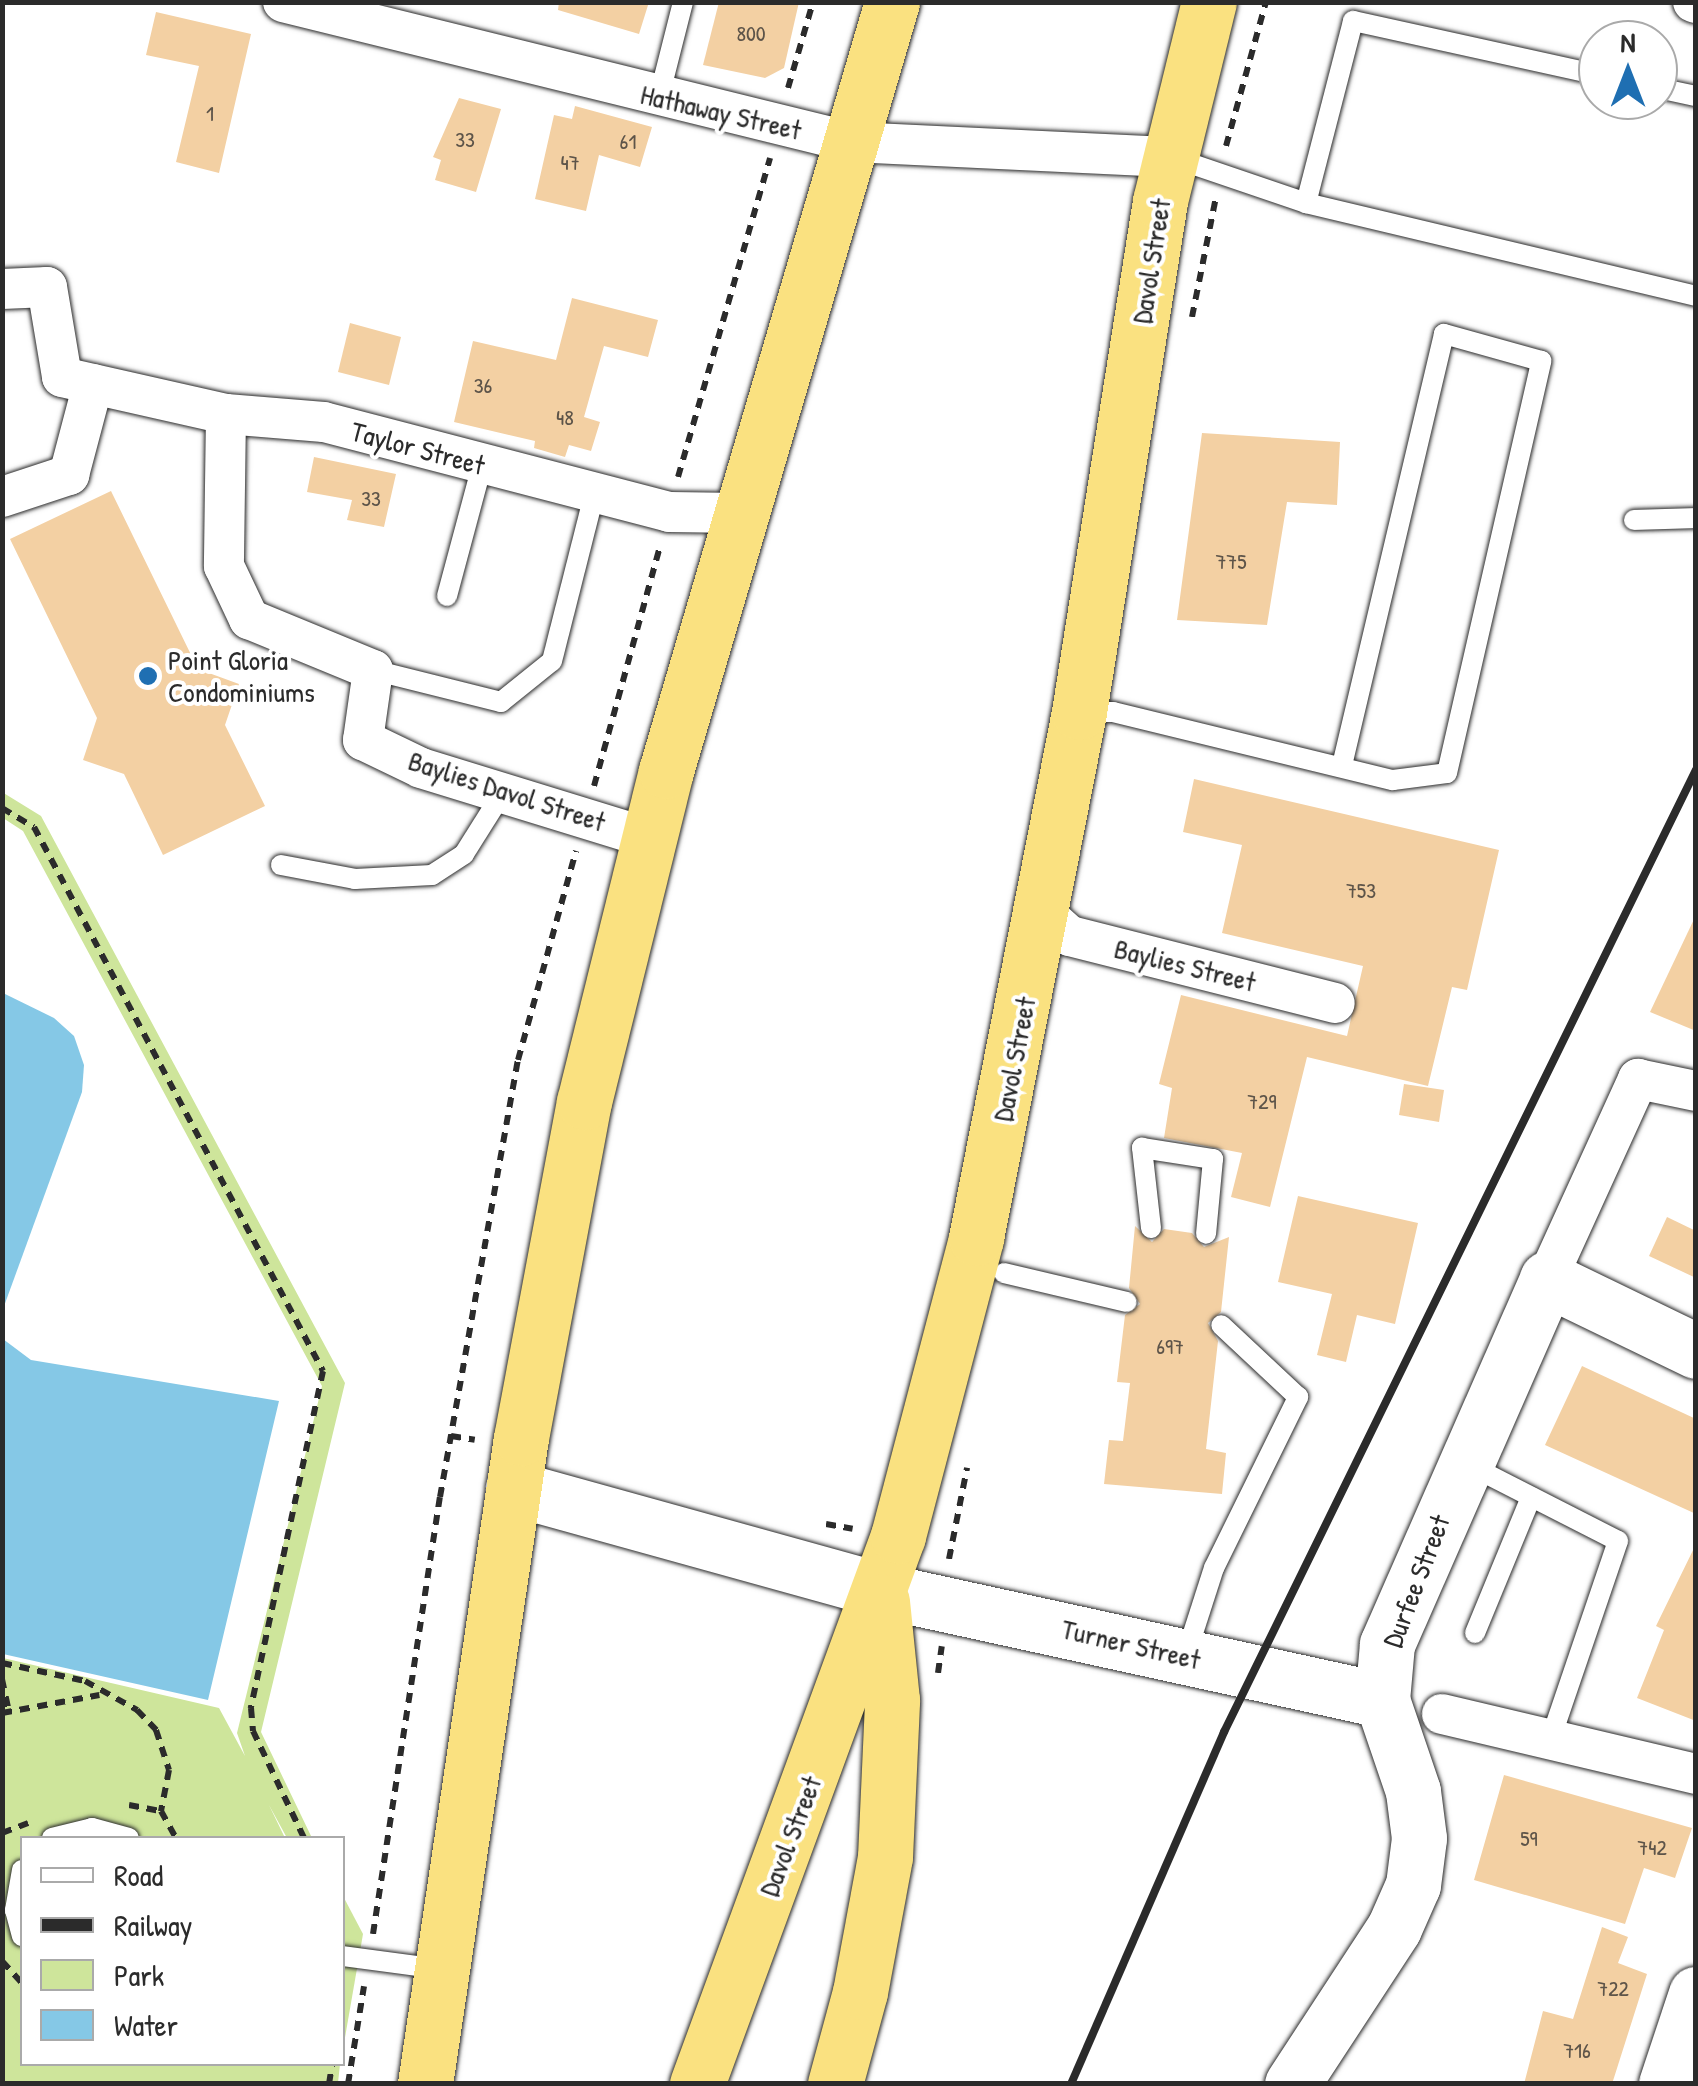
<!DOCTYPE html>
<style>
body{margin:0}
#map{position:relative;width:1698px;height:2086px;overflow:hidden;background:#fff;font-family:"Patrick Hand",sans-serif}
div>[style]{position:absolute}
.green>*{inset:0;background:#cee59b}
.water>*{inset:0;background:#85c8e6}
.building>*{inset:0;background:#f3d0a3}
.path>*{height:6px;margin-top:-3px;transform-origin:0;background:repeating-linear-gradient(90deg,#2b2b2b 0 10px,transparent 0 18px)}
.roads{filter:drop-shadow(0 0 2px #2b2b2b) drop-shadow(0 0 2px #2b2b2b)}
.lane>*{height:20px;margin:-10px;padding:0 10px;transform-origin:10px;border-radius:10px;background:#fff}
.street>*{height:40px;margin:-20px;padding:0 20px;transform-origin:20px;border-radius:20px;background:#fff}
.secondary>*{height:55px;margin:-27.5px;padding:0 27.5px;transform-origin:27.5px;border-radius:27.5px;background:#fff}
.highway>*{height:55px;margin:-27.5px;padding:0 27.5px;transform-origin:27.5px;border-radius:27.5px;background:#fae180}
.rail>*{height:8px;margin:-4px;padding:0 4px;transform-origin:4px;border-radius:4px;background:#2b2b2b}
.dots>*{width:28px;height:28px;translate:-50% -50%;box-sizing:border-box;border:5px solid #fff;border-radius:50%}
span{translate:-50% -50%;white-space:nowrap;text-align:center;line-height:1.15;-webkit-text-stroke:8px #fff;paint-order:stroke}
.number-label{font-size:22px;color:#5d5449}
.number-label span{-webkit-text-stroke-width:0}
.street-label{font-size:28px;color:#2b2b2b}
.poi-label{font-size:28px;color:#2b2b2b}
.left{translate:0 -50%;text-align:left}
.frame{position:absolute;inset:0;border:5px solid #2b2b2b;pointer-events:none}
.legend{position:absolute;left:20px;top:1836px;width:325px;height:230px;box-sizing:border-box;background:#fff;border:2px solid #aaa;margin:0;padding:12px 18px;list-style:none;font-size:30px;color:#2b2b2b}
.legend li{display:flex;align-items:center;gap:20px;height:50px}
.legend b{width:50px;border:2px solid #aaa}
.north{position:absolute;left:1578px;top:20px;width:100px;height:100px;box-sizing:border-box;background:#fff;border:2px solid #aaa;border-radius:50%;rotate:0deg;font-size:28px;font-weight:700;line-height:40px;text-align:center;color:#2b2b2b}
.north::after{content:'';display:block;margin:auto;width:35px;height:45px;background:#1f6fb2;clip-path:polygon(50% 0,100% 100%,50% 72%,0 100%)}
</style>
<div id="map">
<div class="green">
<i style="clip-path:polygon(2px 792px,41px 816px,345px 1383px,261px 1732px,312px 1838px,287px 1838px,269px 1805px,285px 1838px,22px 1838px,22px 2064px,340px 2064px,338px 2083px,3px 2083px,3px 1658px,219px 1708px,245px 1756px,237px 1733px,322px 1386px,23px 831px,3px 818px)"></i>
<i style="clip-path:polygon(343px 1896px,363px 1934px,343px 2049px)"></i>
</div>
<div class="water">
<i style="clip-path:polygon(3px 993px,54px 1018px,74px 1036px,84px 1065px,82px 1092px,3px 1309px)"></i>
<i style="clip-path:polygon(3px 1339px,31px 1360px,279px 1401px,208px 1700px,3px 1654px)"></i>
</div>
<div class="building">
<i style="clip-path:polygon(559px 2px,649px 2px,639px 34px,558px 10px)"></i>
<i style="clip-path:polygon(719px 2px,799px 2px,784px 68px,765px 78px,703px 65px)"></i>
<i style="clip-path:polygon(156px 12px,251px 34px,219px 173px,176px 162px,199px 66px,146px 55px)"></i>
<i style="clip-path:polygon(459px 98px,501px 109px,476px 192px,435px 180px,441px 160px,433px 157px)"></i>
<i style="clip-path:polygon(575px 106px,652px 127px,640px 167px,599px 155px,586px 211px,535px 199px,554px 115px,572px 119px)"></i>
<i style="clip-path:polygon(572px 298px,658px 320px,648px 357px,604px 346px,584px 417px,600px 422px,591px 451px,569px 445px,565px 457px,534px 448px,535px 441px,454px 422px,473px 341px,556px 360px)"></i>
<i style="clip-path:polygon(350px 323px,401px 337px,389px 385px,338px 372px)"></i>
<i style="clip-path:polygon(1202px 433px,1340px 442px,1337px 505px,1287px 502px,1267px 625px,1177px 620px)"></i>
<i style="clip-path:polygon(314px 457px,396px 474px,384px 527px,347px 520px,352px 500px,307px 492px)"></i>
<i style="clip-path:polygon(111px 491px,198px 669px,239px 684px,225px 725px,265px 806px,163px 855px,124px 774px,83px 760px,97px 718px,10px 539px)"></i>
<i style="clip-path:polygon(1194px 779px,1499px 850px,1467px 990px,1452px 987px,1428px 1086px,1307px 1057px,1270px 1207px,1231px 1197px,1242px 1153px,1164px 1138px,1172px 1088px,1159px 1084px,1181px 995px,1347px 1036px,1363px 966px,1222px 933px,1242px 845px,1183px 832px)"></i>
<i style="clip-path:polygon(1696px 915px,1696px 1031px,1650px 1012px)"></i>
<i style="clip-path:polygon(1404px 1084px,1444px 1090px,1439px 1122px,1399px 1115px)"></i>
<i style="clip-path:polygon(1298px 1196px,1418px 1223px,1395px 1324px,1357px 1315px,1346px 1362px,1317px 1355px,1332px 1294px,1278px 1282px)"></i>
<i style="clip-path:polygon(1667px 1217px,1696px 1231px,1696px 1278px,1649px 1256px)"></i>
<i style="clip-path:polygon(1135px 1226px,1152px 1242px,1164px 1229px,1192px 1233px,1204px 1247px,1229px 1237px,1221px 1312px,1208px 1323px,1218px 1341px,1206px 1449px,1226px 1453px,1222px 1494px,1104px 1484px,1109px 1440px,1123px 1441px,1130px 1383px,1117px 1382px,1125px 1315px,1140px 1304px,1129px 1288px)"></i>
<i style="clip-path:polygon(1582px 1366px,1696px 1419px,1696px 1514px,1545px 1445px)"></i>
<i style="clip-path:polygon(1696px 1544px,1696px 1721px,1637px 1698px,1664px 1630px,1656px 1626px)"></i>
<i style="clip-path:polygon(1504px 1775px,1692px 1828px,1675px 1878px,1644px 1868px,1625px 1924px,1474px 1880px)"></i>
<i style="clip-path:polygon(1602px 1927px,1628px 1937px,1618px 1963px,1647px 1974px,1612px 2084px,1524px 2084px,1543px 2011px,1573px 2019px)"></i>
</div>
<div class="path">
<i style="left:788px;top:88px;width:90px;rotate:-73.8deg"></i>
<i style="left:1226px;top:146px;width:149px;rotate:-74.5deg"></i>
<i style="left:1192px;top:317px;width:122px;rotate:-78.7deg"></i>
<i style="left:678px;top:477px;width:332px;rotate:-73.9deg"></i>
<i style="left:594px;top:786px;width:248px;rotate:-74.6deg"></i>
<i style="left:2px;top:808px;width:37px;rotate:31deg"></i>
<i style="left:34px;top:827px;width:616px;rotate:62.02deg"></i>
<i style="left:323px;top:1371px;width:345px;rotate:102.1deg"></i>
<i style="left:251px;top:1708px;width:23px;rotate:85deg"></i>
<i style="left:253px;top:1731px;width:119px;rotate:64.5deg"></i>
<i style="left:451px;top:1436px;width:24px;rotate:9deg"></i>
<i style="left:826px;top:1524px;width:27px;rotate:10deg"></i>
<i style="left:949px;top:1559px;width:93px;rotate:-78.8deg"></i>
<i style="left:2px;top:1663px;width:85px;rotate:12.2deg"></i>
<i style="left:85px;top:1681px;width:60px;rotate:29.1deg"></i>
<i style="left:137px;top:1710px;width:28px;rotate:46deg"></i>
<i style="left:156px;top:1730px;width:42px;rotate:72deg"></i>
<i style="left:169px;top:1770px;width:42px;rotate:101deg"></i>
<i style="left:161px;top:1811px;width:31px;rotate:61deg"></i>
<i style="left:938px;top:1673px;width:27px;rotate:-82deg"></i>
<i style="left:2px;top:1679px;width:33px;rotate:78deg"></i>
<i style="left:2px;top:1713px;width:99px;rotate:-10.5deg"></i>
<i style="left:129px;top:1805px;width:33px;rotate:11deg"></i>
<i style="left:2px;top:1833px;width:28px;rotate:-21deg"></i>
<i style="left:373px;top:1934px;width:442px;rotate:-81.3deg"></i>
<i style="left:440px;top:1497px;width:444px;rotate:-79.9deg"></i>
<i style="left:518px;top:1060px;width:217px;rotate:-74.5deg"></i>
<i style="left:2px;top:1961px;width:30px;rotate:48deg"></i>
<i style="left:329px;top:2084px;width:20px;rotate:-81deg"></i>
<i style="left:348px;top:2084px;width:99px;rotate:-80.7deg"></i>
</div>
<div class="roads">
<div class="lane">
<i style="left:1658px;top:88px;width:39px;rotate:12deg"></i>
<i style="left:659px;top:97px;width:98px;rotate:-75.8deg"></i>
<i style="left:1171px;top:157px;width:143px;rotate:18.8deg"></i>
<i style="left:1306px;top:203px;width:401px;rotate:13.4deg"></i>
<i style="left:1306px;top:203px;width:188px;rotate:-75.5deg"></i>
<i style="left:1353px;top:21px;width:251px;rotate:12.4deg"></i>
<i style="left:1634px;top:520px;width:62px;rotate:-1.8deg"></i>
<i style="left:447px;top:596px;width:136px;rotate:-75deg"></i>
<i style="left:373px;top:670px;width:132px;rotate:14deg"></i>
<i style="left:501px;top:702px;width:65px;rotate:-38.8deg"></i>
<i style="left:552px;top:661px;width:171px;rotate:-75.8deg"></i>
<i style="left:1081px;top:712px;width:32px"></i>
<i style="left:1113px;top:712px;width:288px;rotate:13.7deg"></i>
<i style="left:1393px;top:780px;width:54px;rotate:-7.4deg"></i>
<i style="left:1447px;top:773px;width:423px;rotate:-77.1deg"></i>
<i style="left:1541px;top:361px;width:101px;rotate:-164.4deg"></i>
<i style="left:1444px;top:334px;width:445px;rotate:103.3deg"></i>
<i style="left:281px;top:865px;width:75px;rotate:10.7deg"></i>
<i style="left:355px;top:879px;width:77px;rotate:-3deg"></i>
<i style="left:432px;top:875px;width:38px;rotate:-33deg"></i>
<i style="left:464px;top:854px;width:73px;rotate:-57.8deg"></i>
<i style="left:1151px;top:1228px;width:81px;rotate:-96.4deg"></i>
<i style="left:1142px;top:1148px;width:72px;rotate:8.8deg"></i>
<i style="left:1213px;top:1159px;width:75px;rotate:95.3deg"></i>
<i style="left:1004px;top:1273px;width:126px;rotate:13.3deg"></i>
<i style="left:1469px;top:1465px;width:167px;rotate:27deg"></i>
<i style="left:1618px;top:1541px;width:208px;rotate:108.8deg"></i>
<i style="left:1475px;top:1633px;width:147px;rotate:-67.6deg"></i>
<i style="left:1186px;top:1655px;width:91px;rotate:-72.2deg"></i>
<i style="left:1214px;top:1568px;width:191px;rotate:-63.8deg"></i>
<i style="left:1298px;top:1397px;width:105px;rotate:-136.9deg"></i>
<i style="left:52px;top:1838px;width:41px;rotate:-14deg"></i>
<i style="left:92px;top:1828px;width:38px;rotate:15deg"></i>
<i style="left:22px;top:1870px;width:41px;rotate:99.9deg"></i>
<i style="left:15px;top:1910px;width:27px;rotate:75deg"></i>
<i style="left:342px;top:1956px;width:99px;rotate:7.6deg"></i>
</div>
<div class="street">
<i style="left:283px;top:2px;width:585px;rotate:13.85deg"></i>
<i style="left:851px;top:142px;width:318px;rotate:2.7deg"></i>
<i style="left:1693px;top:2px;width:3px;rotate:18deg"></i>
<i style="left:2px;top:289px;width:45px;rotate:-2.5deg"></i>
<i style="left:47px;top:287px;width:91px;rotate:80.5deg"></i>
<i style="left:62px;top:377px;width:168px;rotate:12.7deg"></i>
<i style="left:226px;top:414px;width:98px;rotate:4.7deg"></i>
<i style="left:324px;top:422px;width:357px;rotate:14.6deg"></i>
<i style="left:669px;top:512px;width:73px;rotate:0.8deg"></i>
<i style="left:226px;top:414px;width:152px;rotate:90.8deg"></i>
<i style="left:224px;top:566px;width:59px;rotate:64.7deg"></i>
<i style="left:249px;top:619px;width:134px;rotate:22.4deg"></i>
<i style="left:373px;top:670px;width:71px;rotate:98.1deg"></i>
<i style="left:363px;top:740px;width:64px;rotate:25.8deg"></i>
<i style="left:421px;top:768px;width:238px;rotate:17.1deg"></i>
<i style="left:2px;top:497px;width:71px;rotate:-18.2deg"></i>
<i style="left:69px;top:475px;width:94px;rotate:-75.2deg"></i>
<i style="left:1043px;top:912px;width:36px;rotate:42deg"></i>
<i style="left:1070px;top:936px;width:273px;rotate:14.2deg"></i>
<i style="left:1547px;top:1279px;width:220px;rotate:-65.5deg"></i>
<i style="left:1638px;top:1079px;width:59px;rotate:11.7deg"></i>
<i style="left:1442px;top:1714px;width:261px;rotate:13.3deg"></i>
</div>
<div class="secondary">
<i style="left:513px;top:1488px;width:381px;rotate:15.5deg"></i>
<i style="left:880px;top:1590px;width:514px;rotate:12.36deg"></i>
<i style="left:1292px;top:2084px;width:186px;rotate:-56.8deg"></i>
<i style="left:1394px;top:1928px;width:47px;rotate:-66.2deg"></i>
<i style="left:1413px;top:1885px;width:47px;rotate:-82.7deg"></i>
<i style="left:1419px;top:1838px;width:47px;rotate:-97.3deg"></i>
<i style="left:1413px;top:1791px;width:96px;rotate:-108.8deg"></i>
<i style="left:1382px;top:1700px;width:56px;rotate:-84.9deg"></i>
<i style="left:1387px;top:1644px;width:399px;rotate:-66.3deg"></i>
<i style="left:1547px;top:1279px;width:165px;rotate:25.8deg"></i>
<i style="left:1666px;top:2084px;width:95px;rotate:-71.6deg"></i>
</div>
<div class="highway">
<i style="left:425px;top:2084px;width:653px;rotate:-81.55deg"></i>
<i style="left:521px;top:1438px;width:342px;rotate:-79.4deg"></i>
<i style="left:584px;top:1102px;width:341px;rotate:-76.1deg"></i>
<i style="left:666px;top:771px;width:802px;rotate:-73.62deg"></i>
<i style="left:697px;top:2084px;width:584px;rotate:-69.86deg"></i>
<i style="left:898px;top:1536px;width:308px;rotate:-75.3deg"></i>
<i style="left:976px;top:1238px;width:536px;rotate:-78.92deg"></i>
<i style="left:1079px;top:712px;width:517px;rotate:-80.99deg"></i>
<i style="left:1160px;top:201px;width:205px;rotate:-76.2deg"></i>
<i style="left:835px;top:2084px;width:95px;rotate:-74.8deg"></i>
<i style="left:860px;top:1992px;width:137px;rotate:-79.5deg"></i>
<i style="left:885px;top:1857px;width:157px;rotate:-87.4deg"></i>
<i style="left:892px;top:1700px;width:99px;rotate:-95.8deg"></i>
</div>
</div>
<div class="rail">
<i style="left:1071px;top:2084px;width:384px;rotate:-66.5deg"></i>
<i style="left:1224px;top:1732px;width:1072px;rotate:-63.87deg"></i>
</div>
<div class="dots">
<i style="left:148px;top:676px;background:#1f6fb2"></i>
</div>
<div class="number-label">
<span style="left:751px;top:34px">800</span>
<span style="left:210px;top:114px">1</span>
<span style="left:465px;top:140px">33</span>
<span style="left:628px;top:142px">61</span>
<span style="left:570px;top:163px">47</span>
<span style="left:483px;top:386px">36</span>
<span style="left:565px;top:418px">48</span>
<span style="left:371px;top:499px">33</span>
<span style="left:1231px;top:562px">775</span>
<span style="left:1361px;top:891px">753</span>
<span style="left:1262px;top:1102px">729</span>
<span style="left:1170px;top:1347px">697</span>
<span style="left:1529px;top:1839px">59</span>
<span style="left:1652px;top:1848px">742</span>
<span style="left:1613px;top:1989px">722</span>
<span style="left:1577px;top:2051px">716</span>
</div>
<div class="street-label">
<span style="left:721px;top:112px;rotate:13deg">Hathaway Street</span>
<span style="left:1151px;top:261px;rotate:-81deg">Davol Street</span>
<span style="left:418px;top:448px;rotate:15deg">Taylor Street</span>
<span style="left:507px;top:791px;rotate:18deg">Baylies Davol Street</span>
<span style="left:1185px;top:965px;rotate:14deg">Baylies Street</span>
<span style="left:1014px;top:1059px;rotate:-79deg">Davol Street</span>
<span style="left:1416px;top:1581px;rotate:-69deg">Durfee Street</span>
<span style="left:1131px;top:1644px;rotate:13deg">Turner Street</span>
<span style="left:790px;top:1836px;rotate:-69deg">Davol Street</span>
</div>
<div class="poi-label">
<span class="left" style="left:168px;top:676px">Point Gloria<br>Condominiums</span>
</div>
<div class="frame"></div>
<ul class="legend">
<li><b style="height:12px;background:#fff"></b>Road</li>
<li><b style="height:12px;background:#2b2b2b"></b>Railway</li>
<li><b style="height:28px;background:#cee59b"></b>Park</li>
<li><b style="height:28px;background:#85c8e6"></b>Water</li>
</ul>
<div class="north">N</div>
</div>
